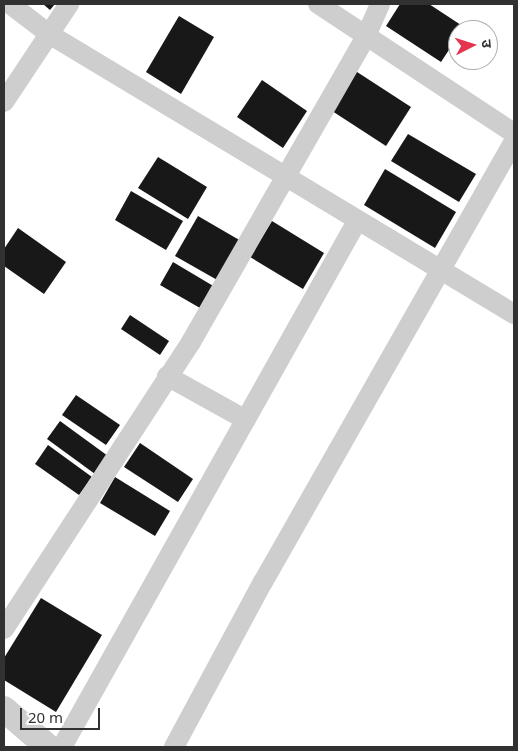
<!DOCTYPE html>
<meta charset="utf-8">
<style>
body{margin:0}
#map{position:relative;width:518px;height:751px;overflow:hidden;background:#fff;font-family:"Noto Sans","Noto Sans Devanagari",sans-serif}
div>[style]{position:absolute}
.building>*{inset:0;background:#181818}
.minor>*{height:20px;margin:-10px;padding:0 10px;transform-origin:10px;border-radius:10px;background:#cecece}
.tertiary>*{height:26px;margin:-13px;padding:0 13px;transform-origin:13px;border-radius:13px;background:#cecece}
span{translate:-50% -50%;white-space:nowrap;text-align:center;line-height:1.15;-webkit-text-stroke:5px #fff;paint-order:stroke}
.frame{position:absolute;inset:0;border:5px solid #313131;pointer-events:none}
.north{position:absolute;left:448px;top:20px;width:50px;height:50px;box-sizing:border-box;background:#fff;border:1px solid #adadad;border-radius:50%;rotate:85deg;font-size:14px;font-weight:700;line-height:20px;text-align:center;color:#313131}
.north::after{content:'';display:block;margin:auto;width:18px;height:22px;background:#e5354e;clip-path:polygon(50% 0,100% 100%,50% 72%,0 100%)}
.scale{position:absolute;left:20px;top:708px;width:80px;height:22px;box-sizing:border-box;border:2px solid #313131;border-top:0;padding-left:6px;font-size:15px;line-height:18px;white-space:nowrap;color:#313131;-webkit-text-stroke:4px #fff;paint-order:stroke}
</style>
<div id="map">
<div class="building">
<i style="clip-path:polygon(43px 4px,55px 4px,50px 10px)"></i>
<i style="clip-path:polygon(400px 4px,429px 4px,464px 27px,441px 62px,386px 26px)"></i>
<i style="clip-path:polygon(179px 16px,214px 37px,181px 94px,146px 72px)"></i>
<i style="clip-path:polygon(354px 70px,411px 107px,386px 146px,329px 109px)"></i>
<i style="clip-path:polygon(262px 80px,307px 111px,283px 148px,237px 117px)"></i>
<i style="clip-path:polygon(408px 134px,476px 174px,459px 202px,391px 161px)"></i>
<i style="clip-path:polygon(158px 157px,207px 187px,188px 219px,138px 188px)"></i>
<i style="clip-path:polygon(385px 169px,456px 212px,435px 248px,364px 205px)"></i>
<i style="clip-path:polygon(131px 191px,183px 221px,166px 250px,115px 220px)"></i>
<i style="clip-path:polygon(198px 216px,241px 241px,219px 281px,175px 256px)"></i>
<i style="clip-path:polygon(272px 221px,324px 253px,303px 289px,250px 257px)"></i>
<i style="clip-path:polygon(18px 228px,66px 262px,44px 294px,4px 266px,4px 249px)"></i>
<i style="clip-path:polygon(173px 262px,220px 290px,207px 312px,160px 285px)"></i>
<i style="clip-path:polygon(130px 315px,169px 341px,160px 355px,121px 329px)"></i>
<i style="clip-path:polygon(76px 395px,120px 425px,106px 445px,62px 415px)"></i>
<i style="clip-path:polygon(60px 421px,108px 456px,95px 474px,47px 439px)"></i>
<i style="clip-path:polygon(140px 443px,193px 479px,178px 502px,124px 467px)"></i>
<i style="clip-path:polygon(48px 445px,92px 477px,79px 495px,35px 464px)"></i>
<i style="clip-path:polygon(115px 477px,170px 511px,155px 536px,100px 503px)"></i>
<i style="clip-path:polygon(41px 598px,102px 635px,56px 712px,4px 680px,4px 658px)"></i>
</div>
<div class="minor">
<i style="left:10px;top:4px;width:49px;rotate:37.6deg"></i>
<i style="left:49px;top:34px;width:543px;rotate:31.05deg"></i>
<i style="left:318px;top:4px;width:235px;rotate:33.4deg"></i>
<i style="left:4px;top:102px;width:118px;rotate:-56.4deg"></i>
<i style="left:167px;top:376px;width:90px;rotate:29.1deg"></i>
<i style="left:4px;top:629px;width:343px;rotate:-56.9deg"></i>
<i style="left:191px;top:342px;width:350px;rotate:-60.2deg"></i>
<i style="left:365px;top:38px;width:37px;rotate:-66deg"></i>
<i style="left:62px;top:747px;width:603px;rotate:-60.71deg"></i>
<i style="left:174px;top:747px;width:187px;rotate:-61.7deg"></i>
<i style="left:263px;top:582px;width:507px;rotate:-60.35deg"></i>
</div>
<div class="tertiary">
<i style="left:4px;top:709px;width:58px;rotate:40.8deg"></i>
</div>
<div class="frame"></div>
<div class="north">उ</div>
<div class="scale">20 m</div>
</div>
